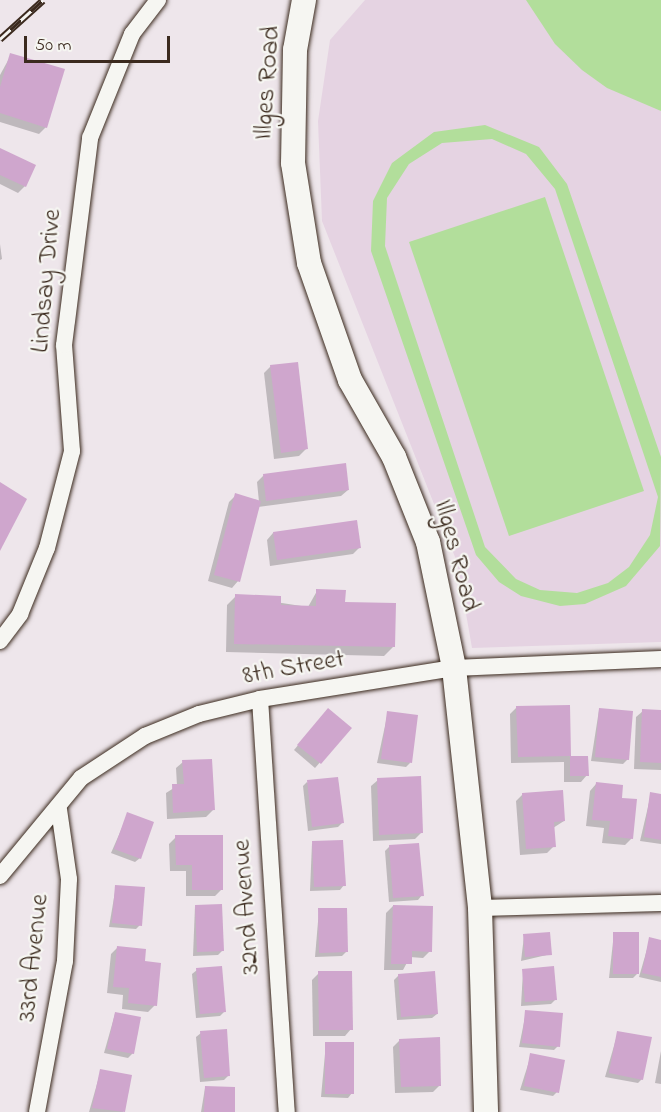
<!DOCTYPE html>
<style>
body{margin:0}
#map{position:relative;width:661px;height:1112px;overflow:hidden;background:#eee6eb;font-family:"Indie Flower",sans-serif}
div>[style]{position:absolute}
.built>*{inset:0;background:#e5d3e2}
.green>*{inset:0;background:#b2de9b}
.shadow>*{inset:0;background:#0003}
.building>*{inset:0;background:#cfa6cd}
.roads{filter:drop-shadow(0 0 2px #3b2a1e) drop-shadow(0 0 2px #3b2a1e)}
.street>*{height:16px;margin:-8px;padding:0 8px;transform-origin:8px;border-radius:8px;background:#f6f6f2}
.secondary>*{height:24px;margin:-12px;padding:0 12px;transform-origin:12px;border-radius:12px;background:#f6f6f2}
.rail>*{height:7px;margin-top:-3.5px;transform-origin:0;background:repeating-linear-gradient(90deg,#f6f6f2 0 14px,#3b2a1e 0 28px);box-sizing:border-box;border-block:2px solid #3b2a1e}
span{translate:-50% -50%;white-space:nowrap;text-align:center;line-height:1.15;-webkit-text-stroke:4.5px #f6f6f2;paint-order:stroke}
.street-label{font-size:26px;color:#3b2a1e}
.scale{position:absolute;left:24px;top:36px;width:146px;height:27px;box-sizing:border-box;border:3px solid #3b2a1e;border-top:0;padding-left:8px;font-size:18px;line-height:21px;white-space:nowrap;color:#3b2a1e;-webkit-text-stroke:4px #f6f6f2;paint-order:stroke}
</style>
<div id="map">
<div class="built">
<i style="clip-path:polygon(365px 0,661px 0,661px 642px,472px 648px,457px 562px,322px 221px,318px 121px,330px 40px)"></i>
</div>
<div class="green">
<i style="clip-path:polygon(526px 0,661px 0,661px 111px,607px 88px,582px 70px,555px 44px)"></i>
<i style="clip-path:polygon(evenodd,485px 125px,539px 147px,567px 184px,661px 457px,660px 546px,626px 586px,585px 604px,560px 606px,521px 596px,499px 582px,476px 555px,371px 251px,373px 201px,392px 163px,434px 132px,485px 125px,492px 139px,526px 154px,555px 189px,658px 497px,650px 535px,629px 567px,608px 583px,577px 593px,540px 590px,516px 579px,485px 547px,385px 246px,387px 198px,409px 164px,442px 143px,492px 139px)"></i>
<i style="clip-path:polygon(545px 197px,644px 491px,509px 536px,409px 242px)"></i>
</div>
<div class="shadow">
<i style="clip-path:polygon(11px 55px,46px 127px,39px 134px,0 122px,0 75px)"></i>
<i style="clip-path:polygon(0 150px,25px 186px,18px 193px,0 184px)"></i>
<i style="clip-path:polygon(0 244px,2px 259px,0 260px)"></i>
<i style="clip-path:polygon(271px 366px,306px 449px,299px 456px,274px 459px,264px 373px)"></i>
<i style="clip-path:polygon(264px 475px,348px 490px,341px 496px,258px 507px,238px 581px,232px 588px,208px 581px,229px 502px,236px 495px,259px 502px,257px 482px)"></i>
<i style="clip-path:polygon(273px 533px,359px 548px,353px 554px,270px 566px,267px 540px)"></i>
<i style="clip-path:polygon(317px 591px,344px 604px,393px 647px,384px 656px,226px 652px,227px 605px,236px 596px,308px 607px)"></i>
<i style="clip-path:polygon(569px 706px,570px 758px,587px 757px,587px 775px,581px 782px,564px 782px,564px 762px,511px 763px,510px 714px,517px 707px)"></i>
<i style="clip-path:polygon(599px 710px,628px 759px,623px 764px,591px 761px)"></i>
<i style="clip-path:polygon(643px 711px,661px 711px,661px 770px,634px 769px,636px 717px)"></i>
<i style="clip-path:polygon(388px 712px,410px 763px,406px 767px,377px 763px)"></i>
<i style="clip-path:polygon(324px 714px,350px 728px,315px 768px,294px 750px)"></i>
<i style="clip-path:polygon(183px 762px,213px 810px,206px 817px,167px 819px,166px 793px,177px 786px,176px 768px)"></i>
<i style="clip-path:polygon(378px 780px,422px 832px,415px 839px,373px 841px,371px 786px)"></i>
<i style="clip-path:polygon(307px 782px,342px 823px,338px 827px,308px 831px,303px 786px)"></i>
<i style="clip-path:polygon(596px 784px,620px 799px,632px 838px,625px 845px,602px 843px,604px 828px,586px 826px,590px 791px)"></i>
<i style="clip-path:polygon(523px 794px,564px 821px,553px 828px,554px 846px,547px 853px,520px 855px,516px 801px)"></i>
<i style="clip-path:polygon(651px 794px,661px 796px,661px 844px,640px 841px)"></i>
<i style="clip-path:polygon(128px 814px,140px 858px,135px 862px,111px 853px)"></i>
<i style="clip-path:polygon(176px 837px,222px 889px,215px 896px,186px 896px,186px 871px,170px 871px,169px 844px)"></i>
<i style="clip-path:polygon(312px 843px,344px 885px,340px 890px,310px 891px)"></i>
<i style="clip-path:polygon(390px 846px,422px 895px,418px 900px,389px 902px,385px 851px)"></i>
<i style="clip-path:polygon(116px 886px,140px 925px,136px 929px,109px 927px)"></i>
<i style="clip-path:polygon(195px 906px,222px 951px,218px 955px,193px 956px)"></i>
<i style="clip-path:polygon(393px 906px,430px 951px,423px 958px,410px 957px,403px 970px,384px 970px,386px 913px)"></i>
<i style="clip-path:polygon(319px 910px,346px 952px,342px 956px,315px 957px)"></i>
<i style="clip-path:polygon(614px 933px,637px 974px,633px 978px,609px 978px)"></i>
<i style="clip-path:polygon(524px 936px,551px 954px,521px 961px)"></i>
<i style="clip-path:polygon(650px 939px,661px 941px,661px 982px,639px 977px)"></i>
<i style="clip-path:polygon(118px 947px,155px 1005px,148px 1012px,122px 1009px,123px 995px,107px 993px,111px 954px)"></i>
<i style="clip-path:polygon(197px 970px,224px 1012px,220px 1016px,196px 1018px,192px 974px)"></i>
<i style="clip-path:polygon(523px 971px,555px 1000px,551px 1004px,521px 1006px)"></i>
<i style="clip-path:polygon(319px 973px,351px 1029px,345px 1036px,313px 1036px,312px 980px)"></i>
<i style="clip-path:polygon(399px 975px,437px 1014px,432px 1018px,397px 1020px,394px 980px)"></i>
<i style="clip-path:polygon(526px 1012px,558px 1046px,554px 1050px,519px 1047px)"></i>
<i style="clip-path:polygon(115px 1014px,133px 1053px,128px 1058px,104px 1053px)"></i>
<i style="clip-path:polygon(618px 1032px,642px 1079px,638px 1083px,605px 1077px)"></i>
<i style="clip-path:polygon(201px 1033px,229px 1075px,224px 1080px,200px 1082px,196px 1037px)"></i>
<i style="clip-path:polygon(400px 1040px,440px 1085px,433px 1092px,395px 1093px,393px 1047px)"></i>
<i style="clip-path:polygon(326px 1043px,352px 1093px,348px 1098px,321px 1097px)"></i>
<i style="clip-path:polygon(661px 1051px,661px 1084px,655px 1083px)"></i>
<i style="clip-path:polygon(531px 1055px,557px 1092px,553px 1096px,520px 1090px)"></i>
<i style="clip-path:polygon(101px 1070px,130px 1076px,123px 1112px,89px 1112px)"></i>
<i style="clip-path:polygon(205px 1088px,233px 1112px,201px 1112px)"></i>
</div>
<div class="building">
<i style="clip-path:polygon(10px 53px,65px 69px,47px 128px,0 113px,0 87px)"></i>
<i style="clip-path:polygon(0 148px,36px 165px,26px 187px,0 175px)"></i>
<i style="clip-path:polygon(298px 362px,308px 449px,281px 453px,270px 365px)"></i>
<i style="clip-path:polygon(346px 463px,349px 490px,266px 501px,263px 474px)"></i>
<i style="clip-path:polygon(0 482px,27px 499px,0 551px)"></i>
<i style="clip-path:polygon(235px 493px,261px 501px,240px 582px,214px 575px)"></i>
<i style="clip-path:polygon(357px 520px,361px 548px,277px 560px,273px 532px)"></i>
<i style="clip-path:polygon(316px 589px,346px 590px,345px 602px,396px 603px,395px 647px,234px 644px,235px 594px,281px 596px,281px 605px,316px 606px)"></i>
<i style="clip-path:polygon(570px 705px,571px 756px,588px 756px,589px 776px,570px 776px,570px 756px,518px 757px,516px 706px)"></i>
<i style="clip-path:polygon(328px 708px,352px 728px,321px 764px,297px 745px)"></i>
<i style="clip-path:polygon(599px 708px,633px 711px,629px 760px,595px 757px)"></i>
<i style="clip-path:polygon(642px 709px,661px 710px,661px 763px,640px 762px)"></i>
<i style="clip-path:polygon(387px 711px,418px 715px,412px 763px,381px 759px)"></i>
<i style="clip-path:polygon(212px 759px,215px 810px,173px 813px,172px 784px,184px 784px,182px 760px)"></i>
<i style="clip-path:polygon(421px 776px,423px 833px,379px 835px,377px 778px)"></i>
<i style="clip-path:polygon(338px 777px,344px 823px,312px 827px,307px 780px)"></i>
<i style="clip-path:polygon(596px 782px,623px 785px,622px 798px,637px 799px,633px 839px,608px 836px,610px 821px,592px 820px)"></i>
<i style="clip-path:polygon(563px 790px,565px 821px,554px 822px,556px 847px,526px 849px,522px 793px)"></i>
<i style="clip-path:polygon(650px 792px,661px 794px,661px 840px,644px 837px)"></i>
<i style="clip-path:polygon(127px 812px,154px 822px,141px 859px,114px 849px)"></i>
<i style="clip-path:polygon(175px 835px,223px 835px,223px 890px,192px 890px,192px 865px,176px 865px)"></i>
<i style="clip-path:polygon(343px 840px,346px 886px,314px 887px,312px 841px)"></i>
<i style="clip-path:polygon(419px 843px,424px 896px,393px 898px,389px 845px)"></i>
<i style="clip-path:polygon(115px 885px,145px 887px,142px 926px,112px 923px)"></i>
<i style="clip-path:polygon(222px 904px,224px 951px,197px 952px,195px 905px)"></i>
<i style="clip-path:polygon(393px 905px,433px 906px,432px 952px,412px 951px,412px 964px,391px 964px)"></i>
<i style="clip-path:polygon(318px 908px,347px 908px,348px 952px,319px 953px)"></i>
<i style="clip-path:polygon(550px 932px,552px 955px,525px 957px,523px 934px)"></i>
<i style="clip-path:polygon(613px 932px,639px 932px,639px 974px,613px 974px)"></i>
<i style="clip-path:polygon(649px 937px,661px 940px,661px 977px,642px 973px)"></i>
<i style="clip-path:polygon(117px 946px,146px 949px,145px 961px,161px 963px,157px 1006px,128px 1003px,129px 988px,113px 987px)"></i>
<i style="clip-path:polygon(222px 966px,226px 1012px,200px 1014px,196px 968px)"></i>
<i style="clip-path:polygon(554px 966px,557px 1000px,525px 1002px,522px 969px)"></i>
<i style="clip-path:polygon(318px 971px,352px 971px,353px 1030px,319px 1030px)"></i>
<i style="clip-path:polygon(435px 971px,438px 1014px,401px 1017px,398px 974px)"></i>
<i style="clip-path:polygon(525px 1010px,563px 1013px,560px 1047px,522px 1043px)"></i>
<i style="clip-path:polygon(115px 1012px,141px 1017px,134px 1054px,107px 1049px)"></i>
<i style="clip-path:polygon(227px 1029px,230px 1076px,204px 1078px,200px 1031px)"></i>
<i style="clip-path:polygon(617px 1031px,652px 1037px,643px 1080px,609px 1073px)"></i>
<i style="clip-path:polygon(440px 1037px,441px 1086px,401px 1087px,399px 1039px)"></i>
<i style="clip-path:polygon(325px 1042px,354px 1042px,354px 1094px,325px 1094px)"></i>
<i style="clip-path:polygon(530px 1053px,565px 1060px,559px 1093px,524px 1086px)"></i>
<i style="clip-path:polygon(100px 1069px,132px 1075px,125px 1112px,92px 1108px)"></i>
<i style="clip-path:polygon(205px 1086px,235px 1087px,235px 1112px,204px 1112px)"></i>
</div>
<div class="roads">
<div class="street">
<i style="left:0;top:641px;width:34px;rotate:-53deg"></i>
<i style="left:20px;top:614px;width:71px;rotate:-67.8deg"></i>
<i style="left:47px;top:548px;width:100px;rotate:-75.5deg"></i>
<i style="left:72px;top:451px;width:106px;rotate:-94.3deg"></i>
<i style="left:64px;top:345px;width:209px;rotate:-82.8deg"></i>
<i style="left:90px;top:138px;width:112px;rotate:-68deg"></i>
<i style="left:132px;top:34px;width:43px;rotate:-52.6deg"></i>
<i style="left:260px;top:699px;width:414px;rotate:86.3deg"></i>
<i style="left:0;top:876px;width:127px;rotate:-50.4deg"></i>
<i style="left:81px;top:778px;width:77px;rotate:-33.3deg"></i>
<i style="left:145px;top:736px;width:58px;rotate:-22.2deg"></i>
<i style="left:199px;top:714px;width:63px;rotate:-13.8deg"></i>
<i style="left:260px;top:699px;width:196px;rotate:-9.1deg"></i>
<i style="left:454px;top:668px;width:207px;rotate:-2.5deg"></i>
<i style="left:480px;top:908px;width:181px;rotate:-1.6deg"></i>
<i style="left:37px;top:1112px;width:154px;rotate:-79.5deg"></i>
<i style="left:65px;top:961px;width:82px;rotate:-87.2deg"></i>
<i style="left:69px;top:879px;width:70px;rotate:-98.2deg"></i>
</div>
<div class="secondary">
<i style="left:304px;top:0;width:51px;rotate:100.2deg"></i>
<i style="left:295px;top:50px;width:113px;rotate:91deg"></i>
<i style="left:293px;top:163px;width:101px;rotate:80.9deg"></i>
<i style="left:309px;top:263px;width:124px;rotate:70.7deg"></i>
<i style="left:350px;top:380px;width:89px;rotate:60.3deg"></i>
<i style="left:394px;top:457px;width:92px;rotate:68.2deg"></i>
<i style="left:428px;top:542px;width:129px;rotate:78.3deg"></i>
<i style="left:454px;top:668px;width:241px;rotate:83.8deg"></i>
<i style="left:480px;top:908px;width:204px;rotate:88.3deg"></i>
</div>
</div>
<div class="rail">
<i style="left:0;top:39px;width:58px;rotate:-42.2deg"></i>
</div>
<div class="street-label">
<span style="left:269px;top:83px;rotate:-86deg">Illges Road</span>
<span style="left:48px;top:281px;rotate:-85deg">Lindsay Drive</span>
<span style="left:455px;top:556px;rotate:75deg">Illges Road</span>
<span style="left:294px;top:669px;rotate:-10deg">8th Street</span>
<span style="left:248px;top:907px;rotate:-94deg">32nd Avenue</span>
<span style="left:35px;top:958px;rotate:-84deg">33rd Avenue</span>
</div>
<div class="scale">50 m</div>
</div>
